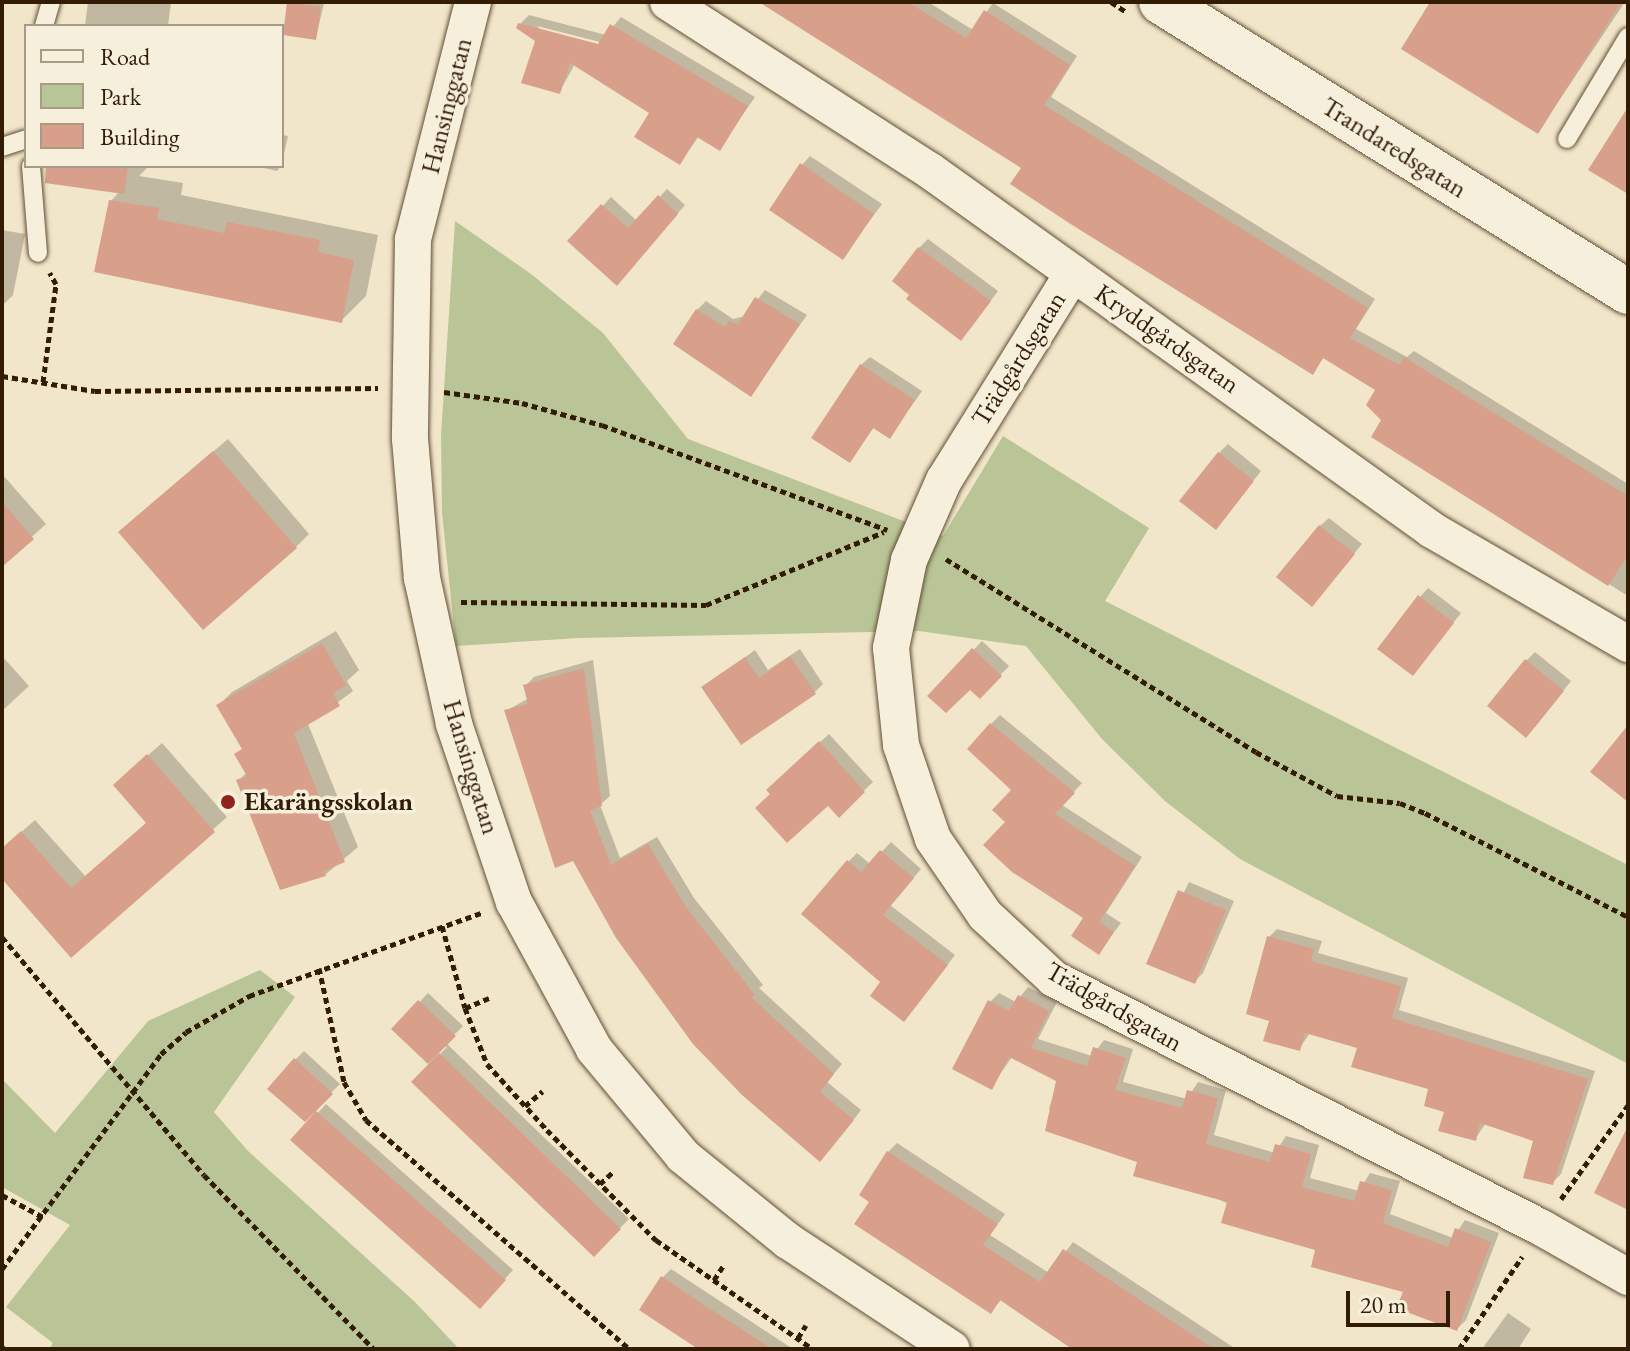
<!DOCTYPE html>
<meta charset="utf-8">
<style>
body{margin:0}
#map{position:relative;width:1630px;height:1351px;overflow:hidden;background:#f1e6c9;font-family:"EB Garamond",serif}
div>[style]{position:absolute}
.green>*{inset:0;background:#b9c596}
.shadow>*{inset:0;background:#0003}
.building>*{inset:0;background:#d8a08b}
.path>*{height:5px;margin-top:-2.5px;transform-origin:0;background:repeating-linear-gradient(90deg,#331c04 0 6px,transparent 0 10px)}
.roads{filter:drop-shadow(0 0 2px #624e35) drop-shadow(0 0 2px #624e35)}
.lane>*{height:18px;margin:-9px;padding:0 9px;transform-origin:9px;border-radius:9px;background:#f6efdc}
.street>*{height:36px;margin:-18px;padding:0 18px;transform-origin:18px;border-radius:18px;background:#f6efdc}
.secondary>*{height:44px;margin:-22px;padding:0 22px;transform-origin:22px;border-radius:22px;background:#f6efdc}
.dots>*{width:22px;height:22px;translate:-50% -50%;box-sizing:border-box;border:4px solid #f6efdc;border-radius:50%}
span{translate:-50% -50%;white-space:nowrap;text-align:center;line-height:1.15;-webkit-text-stroke:7px #f6efdc;paint-order:stroke}
.street-label{font-size:26px;color:#331c04}
.poi-label{font-size:26px;color:#331c04;font-weight:700}
.left{translate:0 -50%;text-align:left}
.frame{position:absolute;inset:0;border:4px solid #331c04;pointer-events:none}
.legend{position:absolute;left:24px;top:24px;width:260px;height:144px;box-sizing:border-box;background:#f6efdc;border:2px solid #a89b86;margin:0;padding:10px 14px;list-style:none;font-size:24px;color:#331c04}
.legend li{display:flex;align-items:center;gap:16px;height:40px}
.legend b{width:40px;border:2px solid #a89b86}
.scale{position:absolute;left:1346px;top:1291px;width:104px;height:36px;box-sizing:border-box;border:4px solid #331c04;border-top:0;padding-left:10px;font-size:24px;line-height:28px;white-space:nowrap;color:#331c04;-webkit-text-stroke:6px #f6efdc;paint-order:stroke}
</style>
<div id="map">
<div class="green">
<i style="clip-path:polygon(455px 221px,531px 274px,603px 333px,688px 439px,943px 536px,1003px 436px,1149px 528px,1105px 601px,1628px 865px,1628px 1064px,1240px 859px,1165px 801px,1102px 739px,1026px 646px,919px 631px,579px 638px,456px 646px,442px 513px,441px 435px)"></i>
<i style="clip-path:polygon(260px 970px,295px 997px,214px 1112px,248px 1151px,415px 1302px,459px 1349px,49px 1349px,53px 1343px,6px 1307px,70px 1225px,2px 1187px,2px 1079px,55px 1133px,148px 1021px)"></i>
</div>
<div class="shadow">
<i style="clip-path:polygon(88px 2px,171px 2px,168px 26px,85px 26px)"></i>
<i style="clip-path:polygon(760px 2px,928px 2px,973px 30px,993px 3px,1077px 56px,1051px 97px,1375px 299px,1356px 329px,1407px 357px,1414px 351px,1628px 484px,1628px 596px,1373px 437px,1384px 420px,1378px 389px,1325px 356px,1312px 372px,1023px 168px)"></i>
<i style="clip-path:polygon(1433px 2px,1625px 2px,1538px 132px)"></i>
<i style="clip-path:polygon(289px 3px,324px 3px,316px 38px)"></i>
<i style="clip-path:polygon(evenodd,529px 15px,606px 35px,621px 17px,755px 97px,719px 149px,699px 136px,680px 163px,652px 113px,575px 64px,560px 91px,537px 40px,520px 24px,529px 15px,537px 26px,608px 44px,607px 48px,543px 32px,537px 26px)"></i>
<i style="clip-path:polygon(282px 135px,288px 136px,282px 163px)"></i>
<i style="clip-path:polygon(810px 156px,882px 204px,843px 257px,802px 165px)"></i>
<i style="clip-path:polygon(65px 166px,149px 166px,139px 176px,183px 183px,181px 195px,378px 235px,366px 296px,341px 321px,111px 201px,120px 191px)"></i>
<i style="clip-path:polygon(255px 166px,281px 166px,277px 171px)"></i>
<i style="clip-path:polygon(667px 189px,685px 205px,625px 275px,570px 241px,611px 197px,637px 221px)"></i>
<i style="clip-path:polygon(2px 230px,25px 234px,13px 295px,2px 306px)"></i>
<i style="clip-path:polygon(928px 239px,998px 291px,970px 329px,919px 248px)"></i>
<i style="clip-path:polygon(765px 290px,807px 315px,751px 394px,697px 310px,706px 301px,733px 319px,745px 316px)"></i>
<i style="clip-path:polygon(870px 357px,922px 391px,890px 436px,875px 426px,850px 460px,861px 365px)"></i>
<i style="clip-path:polygon(228px 439px,309px 534px,296px 547px,134px 519px)"></i>
<i style="clip-path:polygon(1228px 444px,1261px 471px,1225px 518px,1219px 453px)"></i>
<i style="clip-path:polygon(2px 474px,46px 524px,2px 564px)"></i>
<i style="clip-path:polygon(1329px 518px,1362px 544px,1320px 595px,1320px 526px)"></i>
<i style="clip-path:polygon(1428px 588px,1461px 613px,1413px 674px,1420px 597px)"></i>
<i style="clip-path:polygon(336px 631px,359px 670px,347px 681px,353px 691px,308px 724px,358px 847px,325px 875px,238px 781px,247px 772px,244px 748px,219px 705px,232px 692px)"></i>
<i style="clip-path:polygon(982px 641px,1009px 666px,980px 696px,970px 687px,930px 696px)"></i>
<i style="clip-path:polygon(800px 649px,823px 684px,815px 692px,704px 687px,755px 650px,768px 670px)"></i>
<i style="clip-path:polygon(1535px 652px,1571px 681px,1535px 727px,1526px 661px)"></i>
<i style="clip-path:polygon(2px 656px,29px 686px,2px 711px)"></i>
<i style="clip-path:polygon(593px 660px,610px 796px,600px 805px,620px 858px,657px 837px,694px 898px,763px 985px,759px 988px,842px 1064px,827px 1082px,861px 1110px,829px 1151px,744px 1094px,506px 711px,529px 698px,525px 686px,534px 677px)"></i>
<i style="clip-path:polygon(1000px 715px,1082px 783px,1062px 805px,1142px 857px,1106px 913px,1121px 923px,1099px 952px,1086px 918px,1008px 822px,1014px 790px,991px 724px)"></i>
<i style="clip-path:polygon(829px 734px,873px 782px,839px 815px,828px 803px,772px 793px,778px 781px)"></i>
<i style="clip-path:polygon(162px 743px,227px 817px,71px 956px,2px 876px,2px 849px,35px 820px,86px 877px,148px 822px,129px 772px)"></i>
<i style="clip-path:polygon(891px 842px,921px 869px,890px 905px,955px 955px,912px 1011px,883px 982px,848px 862px,857px 853px,870px 864px)"></i>
<i style="clip-path:polygon(1189px 882px,1234px 901px,1203px 973px,1194px 982px,1149px 963px)"></i>
<i style="clip-path:polygon(1277px 929px,1322px 941px,1318px 953px,1408px 978px,1399px 1010px,1595px 1071px,1561px 1174px,1552px 1183px,1535px 1140px,1486px 1123px,1475px 1139px,1431px 1087px,1359px 1047px,1310px 1033px,1299px 1049px,1271px 1019px,1269px 937px)"></i>
<i style="clip-path:polygon(1028px 987px,1057px 1002px,1038px 1039px,1092px 1056px,1104px 1040px,1133px 1049px,1123px 1082px,1187px 1099px,1198px 1082px,1226px 1090px,1214px 1135px,1275px 1153px,1286px 1136px,1319px 1145px,1310px 1178px,1359px 1191px,1370px 1173px,1400px 1181px,1390px 1214px,1453px 1238px,1465px 1220px,1499px 1233px,1466px 1320px,1457px 1329px,1405px 1291px,1139px 1160px,1049px 1109px,1058px 1080px,1012px 1057px,991px 1087px,990px 1002px,999px 993px,1016px 1002px)"></i>
<i style="clip-path:polygon(428px 993px,463px 1026px,446px 1043px,629px 1219px,594px 1254px,414px 1081px,447px 1047px,394px 1029px)"></i>
<i style="clip-path:polygon(304px 1051px,340px 1084px,305px 1119px,295px 1060px)"></i>
<i style="clip-path:polygon(326px 1104px,513px 1270px,488px 1298px,293px 1140px)"></i>
<i style="clip-path:polygon(897px 1143px,1005px 1214px,990px 1235px,1049px 1273px,1073px 1242px,1236px 1349px,1078px 1349px,1002px 1299px,990px 1312px,871px 1201px,888px 1152px)"></i>
<i style="clip-path:polygon(671px 1269px,793px 1349px,701px 1349px,663px 1277px)"></i>
<i style="clip-path:polygon(1508px 1313px,1531px 1329px,1518px 1349px,1482px 1349px)"></i>
</div>
<div class="building">
<i style="clip-path:polygon(287px 2px,321px 7px,316px 40px,283px 35px)"></i>
<i style="clip-path:polygon(759px 2px,908px 2px,966px 38px,984px 10px,1070px 65px,1044px 105px,1368px 308px,1350px 338px,1399px 365px,1404px 357px,1628px 496px,1628px 555px,1608px 586px,1371px 437px,1381px 420px,1366px 405px,1375px 390px,1323px 358px,1313px 375px,1069px 223px,1010px 184px,1021px 168px)"></i>
<i style="clip-path:polygon(1430px 2px,1621px 2px,1538px 134px,1401px 49px)"></i>
<i style="clip-path:polygon(518px 23px,598px 44px,610px 24px,748px 106px,720px 151px,697px 137px,680px 165px,634px 137px,649px 113px,570px 63px,560px 94px,521px 83px,535px 41px,516px 28px)"></i>
<i style="clip-path:polygon(1628px 107px,1628px 194px,1588px 170px)"></i>
<i style="clip-path:polygon(800px 163px,874px 214px,843px 260px,769px 210px)"></i>
<i style="clip-path:polygon(46px 166px,128px 166px,124px 194px,45px 183px)"></i>
<i style="clip-path:polygon(658px 195px,678px 214px,617px 286px,567px 241px,601px 204px,628px 228px)"></i>
<i style="clip-path:polygon(109px 200px,159px 208px,157px 219px,224px 233px,227px 222px,320px 240px,318px 252px,354px 260px,342px 323px,94px 272px)"></i>
<i style="clip-path:polygon(918px 247px,991px 301px,961px 341px,906px 299px,909px 295px,892px 281px)"></i>
<i style="clip-path:polygon(755px 297px,800px 324px,751px 397px,673px 344px,696px 309px,725px 327px,728px 321px,738px 324px)"></i>
<i style="clip-path:polygon(860px 364px,915px 400px,890px 439px,873px 428px,850px 463px,811px 438px)"></i>
<i style="clip-path:polygon(213px 451px,297px 548px,203px 630px,118px 532px)"></i>
<i style="clip-path:polygon(1218px 452px,1254px 481px,1216px 530px,1179px 501px)"></i>
<i style="clip-path:polygon(2px 502px,34px 539px,2px 567px)"></i>
<i style="clip-path:polygon(1319px 525px,1355px 554px,1312px 607px,1276px 577px)"></i>
<i style="clip-path:polygon(1418px 595px,1454px 623px,1413px 676px,1377px 649px)"></i>
<i style="clip-path:polygon(322px 643px,346px 685px,333px 693px,340px 706px,294px 733px,345px 862px,324px 871px,326px 876px,280px 890px,236px 780px,247px 776px,234px 754px,242px 749px,216px 705px)"></i>
<i style="clip-path:polygon(972px 648px,1002px 676px,980px 699px,970px 690px,946px 713px,927px 696px)"></i>
<i style="clip-path:polygon(790px 656px,816px 694px,741px 745px,701px 687px,745px 657px,759px 678px)"></i>
<i style="clip-path:polygon(1525px 659px,1564px 691px,1526px 738px,1487px 706px)"></i>
<i style="clip-path:polygon(584px 668px,602px 806px,590px 810px,611px 865px,648px 844px,686px 907px,755px 995px,752px 998px,834px 1074px,820px 1092px,854px 1120px,820px 1162px,742px 1095px,693px 1044px,616px 938px,573px 861px,555px 868px,504px 710px,528px 704px,523px 685px)"></i>
<i style="clip-path:polygon(990px 723px,1075px 793px,1055px 814px,1135px 866px,1099px 922px,1114px 932px,1099px 955px,1071px 936px,1083px 918px,1012px 872px,983px 845px,1005px 822px,992px 810px,1011px 790px,967px 749px)"></i>
<i style="clip-path:polygon(1628px 725px,1628px 802px,1590px 772px)"></i>
<i style="clip-path:polygon(819px 741px,865px 792px,839px 818px,828px 806px,787px 843px,755px 808px,770px 794px,766px 790px)"></i>
<i style="clip-path:polygon(147px 754px,215px 832px,71px 958px,2px 879px,2px 848px,21px 831px,71px 888px,146px 823px,113px 785px)"></i>
<i style="clip-path:polygon(880px 850px,914px 878px,883px 915px,948px 965px,904px 1022px,870px 996px,880px 982px,801px 914px,847px 860px,861px 872px)"></i>
<i style="clip-path:polygon(1178px 890px,1226px 910px,1195px 984px,1146px 964px)"></i>
<i style="clip-path:polygon(1267px 936px,1314px 949px,1311px 961px,1401px 986px,1392px 1018px,1588px 1079px,1553px 1185px,1523px 1178px,1533px 1141px,1480px 1123px,1476px 1141px,1438px 1131px,1444px 1112px,1424px 1106px,1428px 1089px,1351px 1067px,1357px 1048px,1305px 1033px,1300px 1051px,1263px 1041px,1269px 1021px,1246px 1014px)"></i>
<i style="clip-path:polygon(1018px 995px,1049px 1011px,1031px 1048px,1087px 1066px,1093px 1047px,1126px 1058px,1115px 1090px,1182px 1108px,1187px 1090px,1218px 1098px,1206px 1144px,1270px 1162px,1275px 1144px,1311px 1154px,1302px 1187px,1354px 1201px,1360px 1181px,1392px 1190px,1383px 1223px,1448px 1247px,1455px 1228px,1491px 1242px,1457px 1331px,1396px 1308px,1403px 1292px,1311px 1267px,1315px 1250px,1221px 1223px,1227px 1202px,1133px 1176px,1137px 1162px,1045px 1131px,1056px 1081px,1009px 1057px,992px 1090px,952px 1069px,988px 1000px,1009px 1011px)"></i>
<i style="clip-path:polygon(418px 1000px,456px 1036px,428px 1064px,391px 1029px)"></i>
<i style="clip-path:polygon(439px 1053px,621px 1229px,594px 1257px,411px 1082px)"></i>
<i style="clip-path:polygon(294px 1058px,333px 1094px,305px 1122px,267px 1089px)"></i>
<i style="clip-path:polygon(316px 1111px,506px 1280px,480px 1309px,290px 1140px)"></i>
<i style="clip-path:polygon(1628px 1126px,1628px 1210px,1594px 1193px)"></i>
<i style="clip-path:polygon(887px 1151px,998px 1224px,983px 1245px,1040px 1282px,1063px 1249px,1214px 1349px,1072px 1349px,1000px 1300px,991px 1314px,854px 1224px,869px 1202px,859px 1195px)"></i>
<i style="clip-path:polygon(661px 1276px,704px 1305px,772px 1349px,698px 1349px,639px 1310px)"></i>
</div>
<div class="path">
<i style="left:1111px;top:2px;width:17px;rotate:33deg"></i>
<i style="left:2px;top:376px;width:94px;rotate:9.2deg"></i>
<i style="left:95px;top:391px;width:283px;rotate:-0.6deg"></i>
<i style="left:43px;top:382px;width:99px;rotate:-82.4deg"></i>
<i style="left:56px;top:284px;width:13px;rotate:-119deg"></i>
<i style="left:444px;top:392px;width:79px;rotate:8deg"></i>
<i style="left:522px;top:403px;width:83px;rotate:15.4deg"></i>
<i style="left:602px;top:425px;width:304px;rotate:20.2deg"></i>
<i style="left:946px;top:559px;width:365px;rotate:31.9deg"></i>
<i style="left:1256px;top:752px;width:92px;rotate:28.5deg"></i>
<i style="left:1337px;top:796px;width:63px;rotate:6.3deg"></i>
<i style="left:1400px;top:803px;width:27px;rotate:22deg"></i>
<i style="left:1425px;top:813px;width:228px;rotate:27.1deg"></i>
<i style="left:461px;top:602px;width:245px;rotate:0.7deg"></i>
<i style="left:706px;top:605px;width:192px;rotate:-22.3deg"></i>
<i style="left:442px;top:926px;width:85px;rotate:74.3deg"></i>
<i style="left:2px;top:937px;width:312px;rotate:49.7deg"></i>
<i style="left:204px;top:1175px;width:243px;rotate:45.7deg"></i>
<i style="left:319px;top:968px;width:117px;rotate:77.6deg"></i>
<i style="left:344px;top:1082px;width:44px;rotate:59.9deg"></i>
<i style="left:366px;top:1120px;width:349px;rotate:41deg"></i>
<i style="left:489px;top:998px;width:26px;rotate:157deg"></i>
<i style="left:465px;top:1008px;width:60px;rotate:68.6deg"></i>
<i style="left:487px;top:1064px;width:89px;rotate:47.7deg"></i>
<i style="left:547px;top:1130px;width:155px;rotate:45.3deg"></i>
<i style="left:656px;top:1240px;width:191px;rotate:34.8deg"></i>
<i style="left:525px;top:1106px;width:23px;rotate:-40deg"></i>
<i style="left:600px;top:1184px;width:19px;rotate:-43deg"></i>
<i style="left:2px;top:1195px;width:47px;rotate:28.2deg"></i>
<i style="left:1561px;top:1199px;width:115px;rotate:-54.5deg"></i>
<i style="left:2px;top:1269px;width:267px;rotate:-53.5deg"></i>
<i style="left:161px;top:1054px;width:33px;rotate:-41deg"></i>
<i style="left:186px;top:1032px;width:73px;rotate:-29.7deg"></i>
<i style="left:249px;top:996px;width:249px;rotate:-19.7deg"></i>
<i style="left:714px;top:1280px;width:17px;rotate:-57deg"></i>
<i style="left:798px;top:1338px;width:15px;rotate:-58deg"></i>
<i style="left:2px;top:1347px;width:4px;rotate:34deg"></i>
<i style="left:1459px;top:1349px;width:112px;rotate:-55.6deg"></i>
</div>
<div class="roads">
<div class="lane">
<i style="left:44px;top:26px;width:25px;rotate:-74deg"></i>
<i style="left:1567px;top:139px;width:119px;rotate:-59.1deg"></i>
<i style="left:2px;top:147px;width:25px;rotate:-18deg"></i>
<i style="left:31px;top:166px;width:87px;rotate:85.4deg"></i>
</div>
<div class="street">
<i style="left:473px;top:2px;width:244px;rotate:104.2deg"></i>
<i style="left:413px;top:239px;width:200px;rotate:90.9deg"></i>
<i style="left:410px;top:439px;width:140px;rotate:85.1deg"></i>
<i style="left:422px;top:578px;width:149px;rotate:77.6deg"></i>
<i style="left:454px;top:724px;width:188px;rotate:71.4deg"></i>
<i style="left:514px;top:902px;width:167px;rotate:61.4deg"></i>
<i style="left:594px;top:1049px;width:139px;rotate:50.2deg"></i>
<i style="left:683px;top:1156px;width:135px;rotate:39deg"></i>
<i style="left:788px;top:1241px;width:196px;rotate:33.4deg"></i>
<i style="left:668px;top:2px;width:310px;rotate:32.8deg"></i>
<i style="left:929px;top:170px;width:619px;rotate:35.59deg"></i>
<i style="left:1432px;top:530px;width:227px;rotate:30.2deg"></i>
<i style="left:1073px;top:273px;width:244px;rotate:121.9deg"></i>
<i style="left:944px;top:480px;width:87px;rotate:113.6deg"></i>
<i style="left:909px;top:560px;width:90px;rotate:101.6deg"></i>
<i style="left:891px;top:648px;width:98px;rotate:84.1deg"></i>
<i style="left:901px;top:745px;width:99px;rotate:71.2deg"></i>
<i style="left:933px;top:839px;width:92px;rotate:55.6deg"></i>
<i style="left:985px;top:915px;width:94px;rotate:42.8deg"></i>
<i style="left:1054px;top:979px;width:548px;rotate:27.03deg"></i>
<i style="left:1542px;top:1228px;width:99px;rotate:29.7deg"></i>
</div>
<div class="secondary">
<i style="left:1161px;top:2px;width:550px;rotate:31.84deg"></i>
</div>
</div>
<div class="dots">
<i style="left:228px;top:802px;background:#8f2418"></i>
</div>
<div class="street-label">
<span style="left:447px;top:106px;rotate:-76deg">Hansinggatan</span>
<span style="left:1394px;top:148px;rotate:32deg">Trandaredsgatan</span>
<span style="left:1167px;top:339px;rotate:35deg">Kryddgårdsgatan</span>
<span style="left:1019px;top:359px;rotate:-58deg">Trädgårdsgatan</span>
<span style="left:471px;top:767px;rotate:73deg">Hansinggatan</span>
<span style="left:1114px;top:1007px;rotate:30deg">Trädgårdsgatan</span>
</div>
<div class="poi-label">
<span class="left" style="left:244px;top:802px">Ekarängsskolan</span>
</div>
<div class="frame"></div>
<ul class="legend">
<li><b style="height:10px;background:#f6efdc"></b>Road</li>
<li><b style="height:22px;background:#b9c596"></b>Park</li>
<li><b style="height:22px;background:#d8a08b"></b>Building</li>
</ul>
<div class="scale">20 m</div>
</div>
